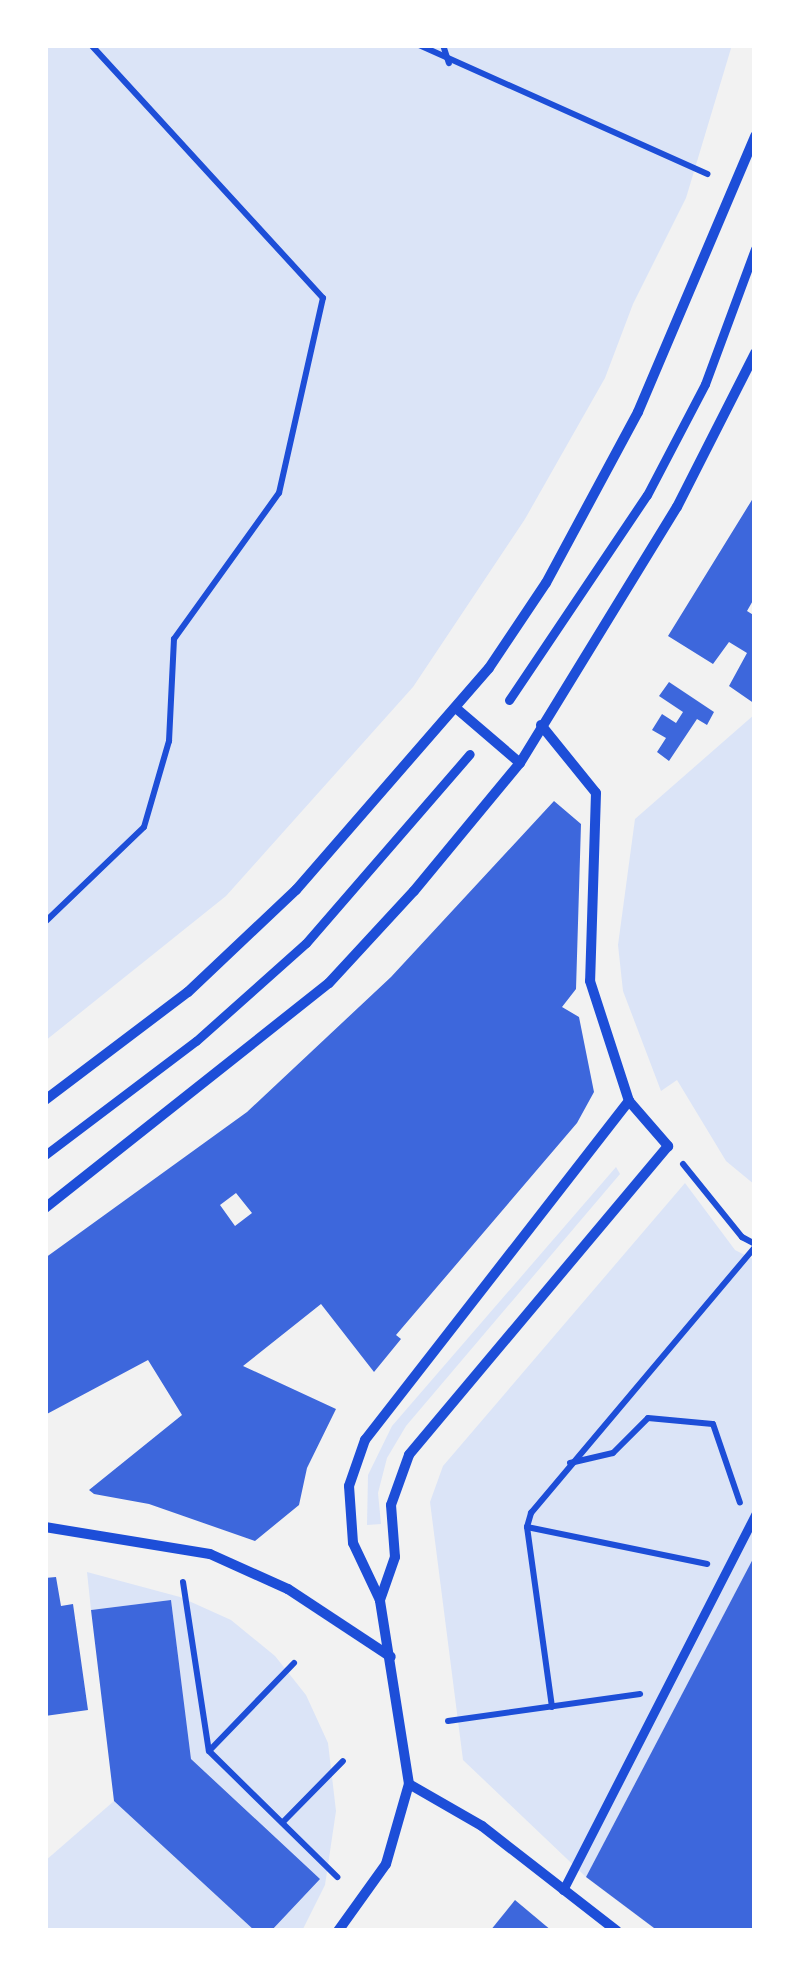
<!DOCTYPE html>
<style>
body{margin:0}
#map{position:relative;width:800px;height:1976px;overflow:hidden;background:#f2f2f2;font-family:Lato,sans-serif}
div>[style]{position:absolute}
.green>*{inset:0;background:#dbe4f7}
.building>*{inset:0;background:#3d67dc}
.path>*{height:6px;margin:-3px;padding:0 3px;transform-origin:3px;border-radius:3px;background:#1d4ed8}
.pedestrian>*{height:9px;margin:-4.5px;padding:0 4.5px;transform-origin:4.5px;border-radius:4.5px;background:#1d4ed8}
.minor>*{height:10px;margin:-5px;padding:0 5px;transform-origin:5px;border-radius:5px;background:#1d4ed8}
span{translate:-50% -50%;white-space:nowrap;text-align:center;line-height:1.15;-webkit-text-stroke:10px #fff;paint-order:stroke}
.frame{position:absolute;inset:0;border:48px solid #fff;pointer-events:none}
</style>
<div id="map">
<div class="green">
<i style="clip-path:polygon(45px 45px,732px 45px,686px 198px,633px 304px,605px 378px,525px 519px,413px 687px,226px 896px,45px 1041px)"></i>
<i style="clip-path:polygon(755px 714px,755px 1185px,726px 1161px,677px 1080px,661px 1091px,623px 991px,618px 945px,635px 819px)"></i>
<i style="clip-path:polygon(616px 1167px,620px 1174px,406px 1426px,387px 1458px,378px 1493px,381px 1524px,367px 1525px,368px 1475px,392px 1426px)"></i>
<i style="clip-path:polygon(685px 1183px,735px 1250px,755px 1260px,755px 1555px,586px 1877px,463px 1760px,430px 1502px,443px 1466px)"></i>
<i style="clip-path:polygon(87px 1572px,180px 1597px,231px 1620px,275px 1656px,306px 1695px,328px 1743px,336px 1811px,325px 1885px,302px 1931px,271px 1931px,191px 1759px,171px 1600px,91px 1610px)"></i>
<i style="clip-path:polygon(114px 1801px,209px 1888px,255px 1931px,45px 1931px,45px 1861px)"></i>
</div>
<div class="building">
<i style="clip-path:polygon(755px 495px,755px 597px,747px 611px,755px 616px,755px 704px,729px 686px,747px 653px,729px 642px,713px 664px,668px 636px)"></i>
<i style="clip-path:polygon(669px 682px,714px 712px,707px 725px,697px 719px,669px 761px,657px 752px,666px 738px,652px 730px,662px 714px,676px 723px,683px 712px,659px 696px)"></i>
<i style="clip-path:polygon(evenodd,554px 801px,581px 824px,576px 989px,562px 1007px,579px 1017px,594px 1092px,577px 1123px,396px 1335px,401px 1339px,374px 1372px,321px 1304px,243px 1366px,336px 1409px,307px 1468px,299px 1505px,255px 1541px,149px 1504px,94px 1494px,89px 1490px,182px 1415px,148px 1360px,45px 1415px,45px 1258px,247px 1112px,391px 977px,554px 801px,236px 1193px,252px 1213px,235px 1226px,220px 1205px,236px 1193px)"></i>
<i style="clip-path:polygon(755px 1555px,755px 1931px,658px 1931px,586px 1877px)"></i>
<i style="clip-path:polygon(56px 1577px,61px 1606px,73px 1604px,88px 1710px,45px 1716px,45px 1578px)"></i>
<i style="clip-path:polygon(171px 1600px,191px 1759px,320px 1879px,271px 1931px,255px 1931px,114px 1801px,91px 1610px)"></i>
<i style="clip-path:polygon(515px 1900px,552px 1931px,490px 1931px)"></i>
</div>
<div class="path">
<i style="left:419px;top:45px;width:316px;rotate:24.1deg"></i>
<i style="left:443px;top:45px;width:19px;rotate:72deg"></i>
<i style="left:45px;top:922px;width:137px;rotate:-43.8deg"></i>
<i style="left:144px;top:827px;width:90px;rotate:-73.8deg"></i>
<i style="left:169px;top:741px;width:102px;rotate:-87.2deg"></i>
<i style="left:174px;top:639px;width:180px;rotate:-54.3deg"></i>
<i style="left:279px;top:493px;width:200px;rotate:-77.3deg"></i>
<i style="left:323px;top:298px;width:343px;rotate:-132.5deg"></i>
<i style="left:683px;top:1164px;width:94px;rotate:51.1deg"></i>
<i style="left:742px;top:1237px;width:15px;rotate:28deg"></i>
<i style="left:570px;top:1463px;width:44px;rotate:-13.1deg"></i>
<i style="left:613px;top:1453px;width:49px;rotate:-45deg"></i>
<i style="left:648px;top:1418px;width:65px;rotate:5.3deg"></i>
<i style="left:713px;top:1424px;width:83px;rotate:71.1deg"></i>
<i style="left:527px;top:1527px;width:184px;rotate:11.6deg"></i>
<i style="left:183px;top:1582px;width:171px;rotate:81.3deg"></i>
<i style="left:209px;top:1751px;width:180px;rotate:44.5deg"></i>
<i style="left:552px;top:1707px;width:182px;rotate:-97.9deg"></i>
<i style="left:527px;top:1527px;width:15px;rotate:-74deg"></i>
<i style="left:531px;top:1513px;width:348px;rotate:-49.9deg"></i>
<i style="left:448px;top:1721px;width:194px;rotate:-8deg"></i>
<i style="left:210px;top:1750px;width:121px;rotate:-46deg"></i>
<i style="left:284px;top:1821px;width:84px;rotate:-45.5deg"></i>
</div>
<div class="pedestrian">
<i style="left:509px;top:700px;width:247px;rotate:-56.1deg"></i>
<i style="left:647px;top:495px;width:125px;rotate:-62.4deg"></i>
<i style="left:705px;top:384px;width:144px;rotate:-69.7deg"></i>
<i style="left:45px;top:1155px;width:189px;rotate:-37.1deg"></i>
<i style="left:196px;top:1041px;width:147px;rotate:-41.7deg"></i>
<i style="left:306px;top:943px;width:250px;rotate:-49.1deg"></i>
<i style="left:563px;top:1890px;width:422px;rotate:-62.9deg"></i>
</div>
<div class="minor">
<i style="left:457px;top:709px;width:83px;rotate:40.6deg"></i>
<i style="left:541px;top:725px;width:87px;rotate:51deg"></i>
<i style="left:596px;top:793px;width:188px;rotate:91.8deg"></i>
<i style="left:590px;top:981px;width:126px;rotate:72deg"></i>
<i style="left:45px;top:1100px;width:179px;rotate:-37.1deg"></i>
<i style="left:188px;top:992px;width:149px;rotate:-43.4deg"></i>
<i style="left:296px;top:890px;width:294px;rotate:-49deg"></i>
<i style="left:489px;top:668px;width:102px;rotate:-56.2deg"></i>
<i style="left:546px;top:583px;width:194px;rotate:-61.7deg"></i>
<i style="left:638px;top:412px;width:300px;rotate:-67deg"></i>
<i style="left:45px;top:1208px;width:362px;rotate:-38.4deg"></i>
<i style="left:329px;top:983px;width:125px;rotate:-47.3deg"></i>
<i style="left:414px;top:891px;width:166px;rotate:-50.4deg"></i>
<i style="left:520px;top:763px;width:300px;rotate:-58.5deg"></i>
<i style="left:677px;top:507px;width:173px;rotate:-63.1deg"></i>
<i style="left:45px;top:1527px;width:167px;rotate:9.3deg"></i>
<i style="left:210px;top:1554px;width:85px;rotate:24.2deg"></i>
<i style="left:288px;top:1589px;width:123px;rotate:33.4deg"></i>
<i style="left:409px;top:1784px;width:84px;rotate:29.9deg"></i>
<i style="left:482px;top:1826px;width:171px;rotate:37.9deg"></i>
<i style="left:338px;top:1931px;width:82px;rotate:-54.4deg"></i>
<i style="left:386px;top:1864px;width:83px;rotate:-74deg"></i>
<i style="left:409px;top:1784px;width:186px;rotate:-99deg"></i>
<i style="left:380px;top:1600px;width:63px;rotate:-115.3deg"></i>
<i style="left:353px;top:1543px;width:57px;rotate:-94deg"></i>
<i style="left:349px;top:1486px;width:49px;rotate:-70.8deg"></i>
<i style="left:365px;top:1440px;width:430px;rotate:-52.1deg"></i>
<i style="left:629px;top:1101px;width:60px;rotate:49.1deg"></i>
<i style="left:668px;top:1146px;width:403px;rotate:130deg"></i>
<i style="left:409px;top:1455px;width:53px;rotate:109.8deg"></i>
<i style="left:391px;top:1505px;width:52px;rotate:85.6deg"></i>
<i style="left:395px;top:1557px;width:46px;rotate:109.2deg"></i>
</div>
<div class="frame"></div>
</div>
